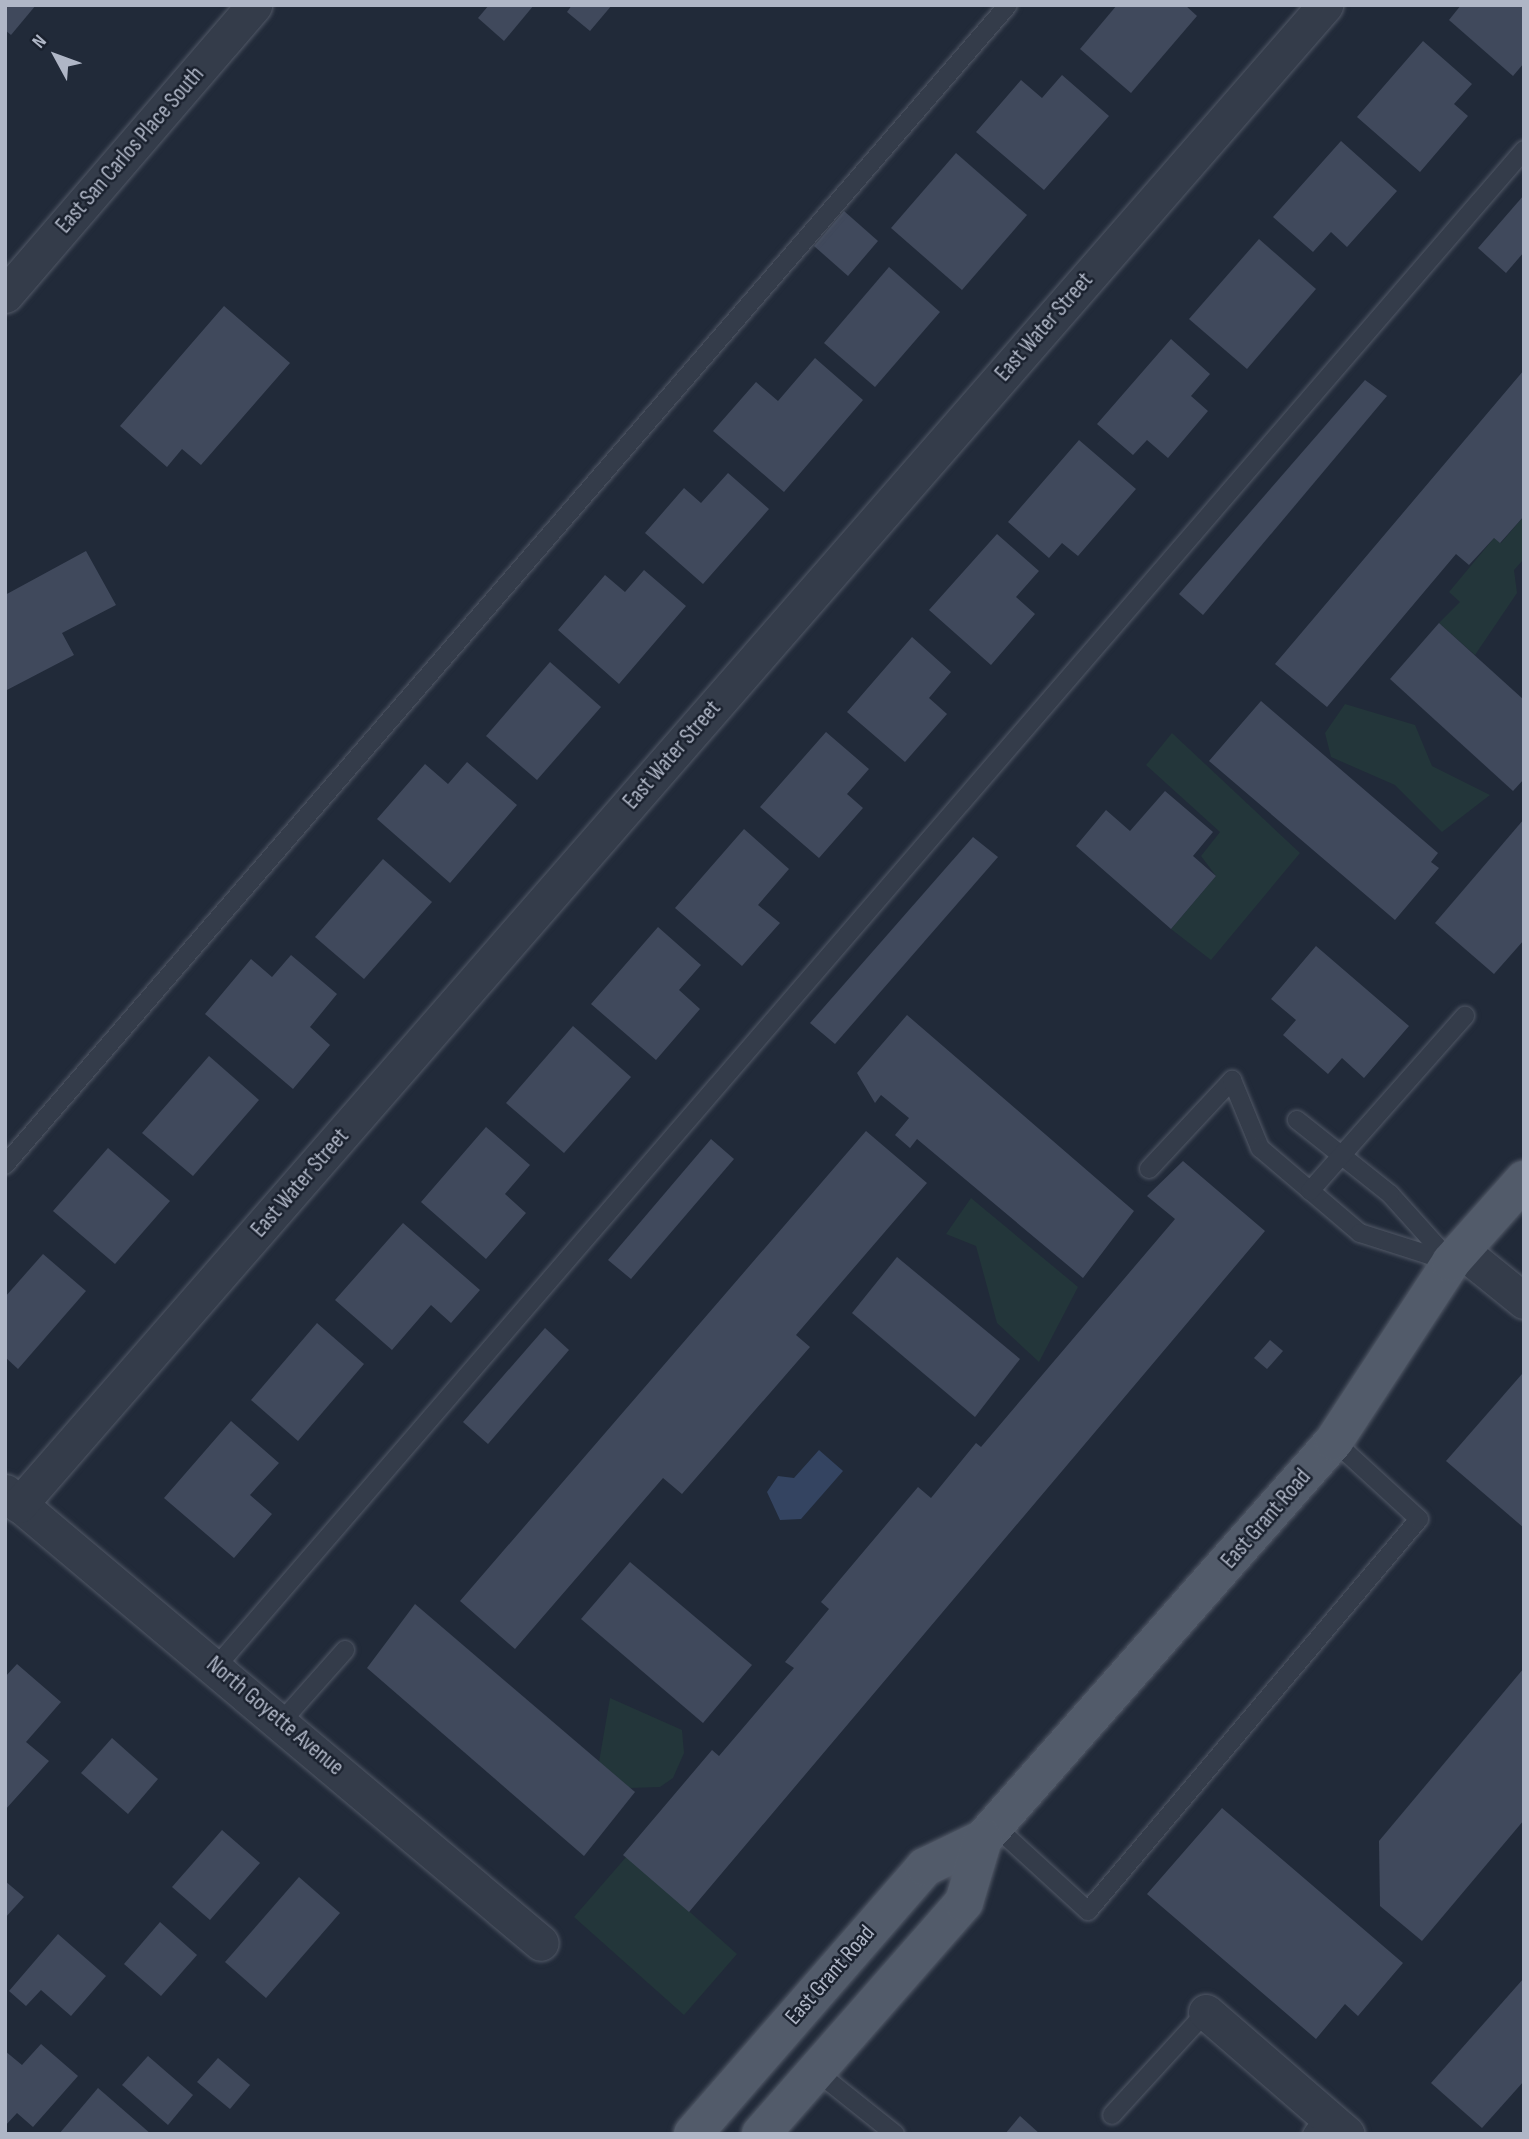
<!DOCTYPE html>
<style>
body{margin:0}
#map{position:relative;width:1529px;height:2139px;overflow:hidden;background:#212a39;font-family:"Sofia Sans Condensed",sans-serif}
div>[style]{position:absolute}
.green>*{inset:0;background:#23363a}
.water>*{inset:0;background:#344461}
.building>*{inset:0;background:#40495c}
.roads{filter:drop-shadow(0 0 2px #525967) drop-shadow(0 0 2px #525967)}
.service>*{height:18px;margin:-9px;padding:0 9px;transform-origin:9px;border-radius:9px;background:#343c4a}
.minor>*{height:35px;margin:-17.5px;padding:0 17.5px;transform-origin:17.5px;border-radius:17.5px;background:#343c4a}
.primary>*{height:38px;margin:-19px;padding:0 19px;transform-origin:19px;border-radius:19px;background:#525b6a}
span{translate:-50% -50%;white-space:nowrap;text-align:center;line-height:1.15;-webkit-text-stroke:5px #1a212e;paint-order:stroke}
.street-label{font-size:23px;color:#afb6c6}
.frame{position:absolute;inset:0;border:7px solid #afb6c6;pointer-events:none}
.north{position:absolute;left:21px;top:21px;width:70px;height:70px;-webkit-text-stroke:5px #1a212e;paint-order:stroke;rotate:311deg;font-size:19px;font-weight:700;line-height:28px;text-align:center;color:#afb6c6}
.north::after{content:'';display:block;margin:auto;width:24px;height:32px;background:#afb6c6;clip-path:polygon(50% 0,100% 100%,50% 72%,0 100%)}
</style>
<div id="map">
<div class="green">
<i style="clip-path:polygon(1524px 516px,1524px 559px,1514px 570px,1517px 593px,1475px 655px,1439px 623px,1460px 602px,1449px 592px,1494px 538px,1501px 543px)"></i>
<i style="clip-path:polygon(1345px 704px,1415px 725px,1432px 766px,1490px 795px,1442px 832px,1395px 785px,1331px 757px,1325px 733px)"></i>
<i style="clip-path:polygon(1172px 733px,1300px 853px,1211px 960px,1171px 929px,1216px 876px,1201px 856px,1220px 832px,1146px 765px)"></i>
<i style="clip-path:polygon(971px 1198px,1078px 1287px,1039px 1362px,997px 1323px,976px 1246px,946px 1234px)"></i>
<i style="clip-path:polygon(610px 1698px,682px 1730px,684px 1753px,673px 1778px,660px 1787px,630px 1788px,599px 1762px)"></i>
<i style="clip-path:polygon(627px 1856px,737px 1954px,684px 2015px,574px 1917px)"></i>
</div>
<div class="water">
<i style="clip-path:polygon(819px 1450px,843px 1471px,801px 1519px,780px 1520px,767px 1492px,778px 1476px,794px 1478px)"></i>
</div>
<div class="building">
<i style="clip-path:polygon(5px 5px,36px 5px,11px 35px,5px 30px)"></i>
<i style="clip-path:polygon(489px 5px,534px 5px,504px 41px,478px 18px)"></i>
<i style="clip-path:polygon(572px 5px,612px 5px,590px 31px,567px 12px)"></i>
<i style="clip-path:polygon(1117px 5px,1185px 5px,1197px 16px,1131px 93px,1080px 49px)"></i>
<i style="clip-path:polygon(1461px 5px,1524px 5px,1524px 63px,1513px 76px,1449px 20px)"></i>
<i style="clip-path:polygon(1423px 41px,1472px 84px,1454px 104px,1468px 116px,1420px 172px,1357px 117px)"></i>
<i style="clip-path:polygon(1062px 75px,1109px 116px,1044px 190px,976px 132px,1021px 80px,1042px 98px)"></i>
<i style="clip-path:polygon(1341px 141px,1397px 191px,1347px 247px,1331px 232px,1313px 252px,1273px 217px)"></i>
<i style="clip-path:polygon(956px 153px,1027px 215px,962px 290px,891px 228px)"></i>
<i style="clip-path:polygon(1524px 195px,1524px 252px,1506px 273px,1478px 248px)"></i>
<i style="clip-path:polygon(844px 211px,878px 241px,848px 276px,814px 246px)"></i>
<i style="clip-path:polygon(1259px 239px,1316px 289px,1247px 369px,1189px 319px)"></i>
<i style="clip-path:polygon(889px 267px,940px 312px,875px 387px,824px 343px)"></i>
<i style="clip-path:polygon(224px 306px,290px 363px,201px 465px,182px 449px,167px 467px,120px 426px)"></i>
<i style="clip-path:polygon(1171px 339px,1210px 374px,1191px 396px,1208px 411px,1168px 458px,1147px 440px,1133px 455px,1097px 424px)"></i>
<i style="clip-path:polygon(815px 358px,863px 400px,784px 492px,713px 431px,756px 382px,778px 401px)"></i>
<i style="clip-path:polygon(1524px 370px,1524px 516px,1500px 543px,1494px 538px,1469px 565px,1456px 554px,1327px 707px,1275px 664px)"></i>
<i style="clip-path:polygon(1365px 380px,1387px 396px,1203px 615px,1179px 594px)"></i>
<i style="clip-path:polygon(1079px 440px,1136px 489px,1078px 556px,1062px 543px,1049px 558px,1008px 522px)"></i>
<i style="clip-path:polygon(728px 473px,769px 509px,703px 584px,645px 533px,684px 488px,701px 503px)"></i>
<i style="clip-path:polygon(997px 534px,1039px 571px,1016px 597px,1035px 614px,991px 665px,929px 610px)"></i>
<i style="clip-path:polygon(86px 551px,116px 605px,62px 633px,74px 655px,5px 691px,5px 595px)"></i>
<i style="clip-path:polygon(644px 570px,686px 606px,619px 684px,558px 630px,605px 575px,625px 592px)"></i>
<i style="clip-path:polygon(1439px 623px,1524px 700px,1524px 779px,1513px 791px,1390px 679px)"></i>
<i style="clip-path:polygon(912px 637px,951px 672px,929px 698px,947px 714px,905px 762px,847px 712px)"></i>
<i style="clip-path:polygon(550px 662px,601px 707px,537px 780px,486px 736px)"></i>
<i style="clip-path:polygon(1261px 701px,1438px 853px,1431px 862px,1439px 868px,1395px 920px,1209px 761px)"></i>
<i style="clip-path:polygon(826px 732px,869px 769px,847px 794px,863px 808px,819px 858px,760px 807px)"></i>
<i style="clip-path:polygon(467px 762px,517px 805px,450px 883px,377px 819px,425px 764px,448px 784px)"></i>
<i style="clip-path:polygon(1165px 791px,1213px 832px,1193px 856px,1216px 876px,1171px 929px,1076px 846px,1106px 810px,1130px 831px)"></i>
<i style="clip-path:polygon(1524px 819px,1524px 940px,1494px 974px,1435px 923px)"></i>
<i style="clip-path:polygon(744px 829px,789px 869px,758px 905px,780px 923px,742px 966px,675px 908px)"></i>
<i style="clip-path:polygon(973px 837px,998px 857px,835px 1044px,810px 1023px)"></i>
<i style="clip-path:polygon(383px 859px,432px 902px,364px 979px,315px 937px)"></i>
<i style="clip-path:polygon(658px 927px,701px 965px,679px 990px,700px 1009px,656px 1060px,591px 1004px)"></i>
<i style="clip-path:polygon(1316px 946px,1409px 1026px,1364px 1078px,1342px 1058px,1328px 1074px,1283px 1035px,1296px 1020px,1271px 999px)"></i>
<i style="clip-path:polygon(291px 955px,337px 994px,310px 1027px,330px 1045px,293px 1089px,205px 1014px,251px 959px,272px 977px)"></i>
<i style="clip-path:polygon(907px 1015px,1134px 1211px,1083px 1278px,917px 1139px,910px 1148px,895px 1135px,909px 1118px,881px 1095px,875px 1103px,857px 1073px)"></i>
<i style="clip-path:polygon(573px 1026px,631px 1077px,564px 1153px,506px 1103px)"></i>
<i style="clip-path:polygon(209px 1056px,259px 1100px,193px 1176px,142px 1133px)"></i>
<i style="clip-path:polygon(486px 1127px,530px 1165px,505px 1194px,526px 1213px,486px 1259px,421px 1202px)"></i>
<i style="clip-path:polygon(866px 1131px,927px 1183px,796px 1335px,810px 1347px,682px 1494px,663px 1478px,515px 1649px,460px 1601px)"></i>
<i style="clip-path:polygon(711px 1139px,734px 1159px,631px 1279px,608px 1260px)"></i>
<i style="clip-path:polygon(108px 1148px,170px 1201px,115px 1264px,53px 1211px)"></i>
<i style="clip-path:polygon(1183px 1161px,1265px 1231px,689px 1912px,623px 1855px,712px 1750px,719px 1756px,794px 1668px,785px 1662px,829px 1609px,821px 1602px,918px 1487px,931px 1498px,976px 1443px,981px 1447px,1175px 1219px,1147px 1196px)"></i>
<i style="clip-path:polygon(403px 1223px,480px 1290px,451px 1323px,431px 1305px,392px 1350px,335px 1300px)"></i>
<i style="clip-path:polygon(43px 1254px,86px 1291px,18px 1369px,5px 1357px,5px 1297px)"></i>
<i style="clip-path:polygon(897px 1257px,1020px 1359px,975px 1417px,852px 1313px)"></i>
<i style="clip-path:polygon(317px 1323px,364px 1364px,298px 1441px,251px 1400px)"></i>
<i style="clip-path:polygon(545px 1328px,569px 1350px,488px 1444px,463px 1422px)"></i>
<i style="clip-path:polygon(1270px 1340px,1283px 1351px,1267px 1369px,1254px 1358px)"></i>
<i style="clip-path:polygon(1522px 1374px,1524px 1376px,1524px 1528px,1446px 1461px)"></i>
<i style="clip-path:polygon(231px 1421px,279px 1463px,250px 1495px,272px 1514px,234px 1558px,164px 1498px)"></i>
<i style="clip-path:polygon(630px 1562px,752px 1665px,703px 1723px,581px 1619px)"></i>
<i style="clip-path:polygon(415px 1604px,635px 1792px,584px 1856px,367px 1668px)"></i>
<i style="clip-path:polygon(17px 1664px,61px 1702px,26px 1742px,49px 1761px,5px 1810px,5px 1677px)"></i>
<i style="clip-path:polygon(1524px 1668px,1524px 1820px,1422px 1941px,1380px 1906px,1379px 1841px)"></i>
<i style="clip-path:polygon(112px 1738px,158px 1779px,128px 1814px,81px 1773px)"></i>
<i style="clip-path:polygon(1222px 1808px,1403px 1963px,1358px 2016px,1345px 2004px,1316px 2039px,1147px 1894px)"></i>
<i style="clip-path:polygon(222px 1830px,260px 1863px,210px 1920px,172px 1887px)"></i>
<i style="clip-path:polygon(299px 1877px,340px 1913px,266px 1998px,225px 1962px)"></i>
<i style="clip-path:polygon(5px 1881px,24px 1897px,5px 1918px)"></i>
<i style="clip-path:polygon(160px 1922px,197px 1955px,161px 1996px,124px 1964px)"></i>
<i style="clip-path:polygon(58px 1934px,106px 1976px,71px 2016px,41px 1990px,26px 2006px,9px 1991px)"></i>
<i style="clip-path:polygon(1524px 1978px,1524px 2081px,1482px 2128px,1431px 2083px)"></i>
<i style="clip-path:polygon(41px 2044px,78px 2076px,33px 2127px,17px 2113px,5px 2126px,5px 2051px,22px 2065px)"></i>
<i style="clip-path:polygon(148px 2056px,193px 2095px,168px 2125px,122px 2085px)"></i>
<i style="clip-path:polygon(218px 2058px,250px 2085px,230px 2109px,197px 2082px)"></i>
<i style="clip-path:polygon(98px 2088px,151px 2134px,59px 2134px)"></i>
<i style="clip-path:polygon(1020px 2116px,1040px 2134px,1005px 2134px)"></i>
</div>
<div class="roads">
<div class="service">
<i style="left:5px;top:1165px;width:1533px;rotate:-49.15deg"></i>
<i style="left:1149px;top:1169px;width:122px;rotate:-47deg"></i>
<i style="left:1232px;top:1080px;width:74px;rotate:67.6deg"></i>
<i style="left:1260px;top:1148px;width:131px;rotate:40.4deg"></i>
<i style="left:1360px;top:1233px;width:96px;rotate:17.7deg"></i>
<i style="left:1451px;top:1262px;width:91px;rotate:-131.9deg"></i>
<i style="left:1390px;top:1194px;width:119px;rotate:-141.5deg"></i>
<i style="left:1310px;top:1191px;width:234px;rotate:-48.5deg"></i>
<i style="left:216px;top:1667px;width:2003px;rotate:-49.23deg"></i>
<i style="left:282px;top:1721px;width:95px;rotate:-48.4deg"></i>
<i style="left:995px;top:1826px;width:126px;rotate:42.4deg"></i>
<i style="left:1088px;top:1911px;width:513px;rotate:-49.82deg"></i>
<i style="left:1419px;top:1519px;width:115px;rotate:-137.5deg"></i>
<i style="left:816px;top:2071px;width:101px;rotate:38.6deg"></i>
<i style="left:1112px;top:2115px;width:139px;rotate:-47.6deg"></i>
<i style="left:1312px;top:2134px;width:22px;rotate:-54deg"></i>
</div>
<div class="minor">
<i style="left:5px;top:295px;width:382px;rotate:-49.3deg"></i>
<i style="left:1461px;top:1250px;width:81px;rotate:39deg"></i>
<i style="left:5px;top:1492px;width:700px;rotate:40.08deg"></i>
<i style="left:19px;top:1505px;width:1989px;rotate:-48.95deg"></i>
<i style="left:1206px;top:2012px;width:186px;rotate:40.9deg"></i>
</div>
<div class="primary">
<i style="left:693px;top:2134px;width:354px;rotate:-49deg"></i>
<i style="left:925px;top:1867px;width:64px;rotate:-25.8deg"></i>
<i style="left:983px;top:1839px;width:531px;rotate:-48.59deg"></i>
<i style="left:1334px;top:1441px;width:214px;rotate:-56.8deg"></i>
<i style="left:1451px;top:1262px;width:110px;rotate:-48.3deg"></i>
<i style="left:761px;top:2134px;width:308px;rotate:-48.8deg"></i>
<i style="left:964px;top:1902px;width:66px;rotate:-73.2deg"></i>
</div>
</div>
<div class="street-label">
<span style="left:130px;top:150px;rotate:-49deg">East San Carlos Place South</span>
<span style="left:1044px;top:327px;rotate:-49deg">East Water Street</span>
<span style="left:672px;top:755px;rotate:-49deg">East Water Street</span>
<span style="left:300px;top:1183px;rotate:-49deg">East Water Street</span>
<span style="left:1266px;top:1519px;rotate:-49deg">East Grant Road</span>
<span style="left:275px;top:1716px;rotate:40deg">North Goyette Avenue</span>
<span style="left:830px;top:1975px;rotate:-49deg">East Grant Road</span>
</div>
<div class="frame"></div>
<div class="north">N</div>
</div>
